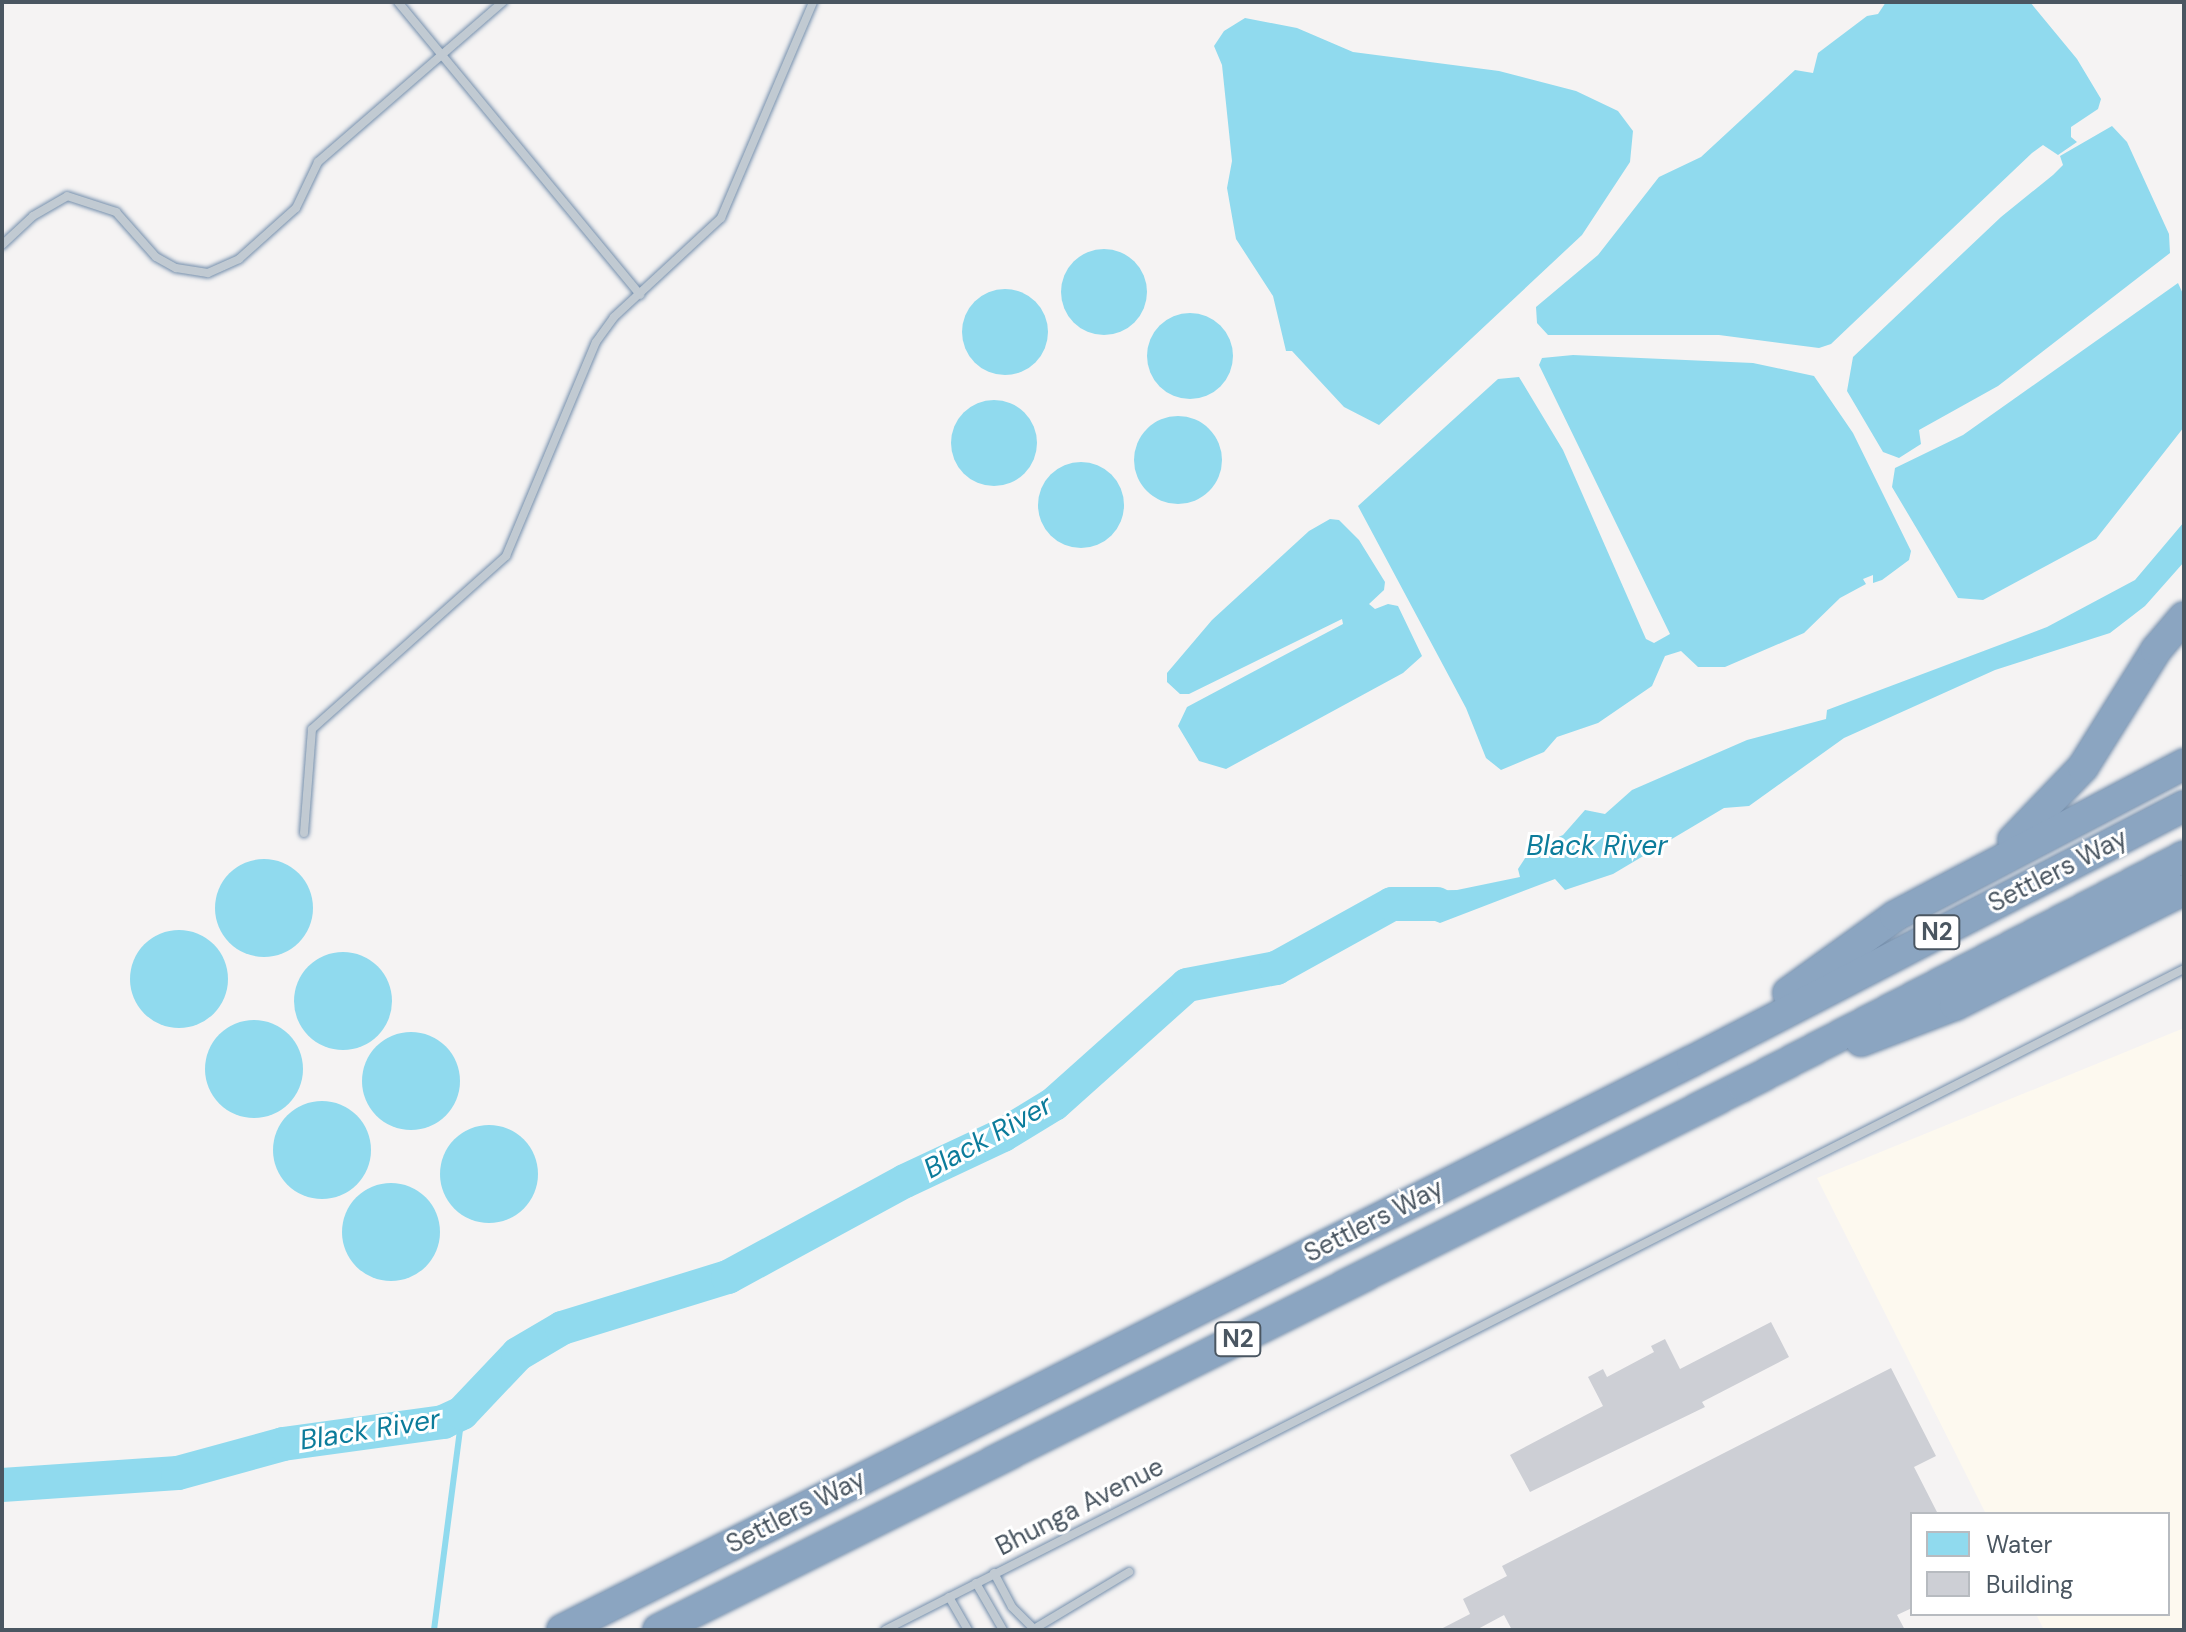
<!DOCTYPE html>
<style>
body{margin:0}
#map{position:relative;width:2186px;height:1632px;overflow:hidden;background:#f5f3f3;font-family:"DM Sans",sans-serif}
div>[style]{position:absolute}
.commercial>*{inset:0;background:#fdf9ef}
.water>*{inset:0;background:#90daee}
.round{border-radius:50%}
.stream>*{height:6px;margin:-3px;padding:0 3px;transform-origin:3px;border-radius:3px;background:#90daee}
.river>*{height:34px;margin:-17px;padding:0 17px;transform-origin:17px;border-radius:17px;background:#90daee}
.building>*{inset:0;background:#cdcfd5}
.roads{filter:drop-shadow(0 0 2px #7690ad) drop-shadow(0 0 2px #7690ad)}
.service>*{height:8px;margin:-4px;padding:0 4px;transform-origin:4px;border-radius:4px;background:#c1cad2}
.motorway>*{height:30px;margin:-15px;padding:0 15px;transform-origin:15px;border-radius:15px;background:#8ba5c1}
span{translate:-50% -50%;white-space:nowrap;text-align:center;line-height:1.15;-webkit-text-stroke:6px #fff;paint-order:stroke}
.shield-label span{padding:2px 6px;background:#fff;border:2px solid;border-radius:6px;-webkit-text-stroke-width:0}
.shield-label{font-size:24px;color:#4a5661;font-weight:700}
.street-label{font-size:26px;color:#4a5661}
.water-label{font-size:28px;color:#0c7c9b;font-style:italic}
.frame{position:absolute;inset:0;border:4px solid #4a5661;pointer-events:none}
.legend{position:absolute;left:1910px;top:1512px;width:260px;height:104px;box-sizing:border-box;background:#fff;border:2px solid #b7bbc0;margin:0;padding:10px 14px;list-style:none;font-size:24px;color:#4a5661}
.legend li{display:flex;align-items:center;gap:16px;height:40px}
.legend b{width:40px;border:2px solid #b7bbc0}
</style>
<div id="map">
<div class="commercial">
<i style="clip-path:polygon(2184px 1028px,2184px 1630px,2044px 1630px,2036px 1614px,2168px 1614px,2168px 1514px,1986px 1514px,1817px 1178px)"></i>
</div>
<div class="water">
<i style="clip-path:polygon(1886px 2px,2030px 2px,2077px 59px,2101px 99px,2098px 109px,2071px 127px,2071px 137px,2077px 142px,2058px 155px,2043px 145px,2032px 153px,1831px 344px,1819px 348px,1719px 335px,1548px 335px,1537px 323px,1536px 307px,1598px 255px,1659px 177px,1701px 157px,1795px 70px,1813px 73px,1818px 53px,1867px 16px,1878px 14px)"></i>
<i style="clip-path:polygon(1245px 18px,1297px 28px,1353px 52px,1499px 71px,1576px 91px,1618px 111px,1633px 131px,1630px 162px,1582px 235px,1379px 425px,1344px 407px,1292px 351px,1286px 351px,1273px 296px,1236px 239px,1227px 188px,1232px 161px,1222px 65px,1214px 46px,1224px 31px)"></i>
<i style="clip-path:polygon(2112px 126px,2127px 142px,2169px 234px,2170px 253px,1998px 386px,1919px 430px,1921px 444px,1899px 458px,1883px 452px,1847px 391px,1853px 357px,2001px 217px,2053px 175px,2063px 165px,2060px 156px)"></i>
<i class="round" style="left:1061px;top:249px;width:86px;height:86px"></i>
<i style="clip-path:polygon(2178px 283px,2184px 296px,2184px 427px,2096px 539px,1983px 600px,1958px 598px,1892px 487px,1895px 468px,1963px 435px)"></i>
<i class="round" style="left:962px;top:289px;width:86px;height:86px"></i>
<i class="round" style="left:1147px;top:313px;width:86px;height:86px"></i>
<i style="clip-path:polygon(1573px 355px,1753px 363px,1814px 376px,1853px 433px,1911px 551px,1909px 560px,1882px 580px,1873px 583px,1873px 575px,1863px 579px,1866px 584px,1840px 598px,1804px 633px,1725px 667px,1698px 667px,1681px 651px,1665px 656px,1652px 686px,1598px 723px,1557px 737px,1544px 752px,1501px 770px,1486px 758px,1466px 708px,1358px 506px,1498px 379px,1519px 377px,1563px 450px,1646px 639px,1654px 643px,1670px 634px,1539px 365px,1542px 358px)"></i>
<i class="round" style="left:951px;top:400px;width:86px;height:86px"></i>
<i class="round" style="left:1134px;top:416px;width:88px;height:88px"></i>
<i class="round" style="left:1038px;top:462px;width:86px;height:86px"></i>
<i style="clip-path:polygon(1330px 519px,1339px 520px,1359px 540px,1385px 582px,1384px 590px,1369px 604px,1375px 609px,1388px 604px,1398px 606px,1422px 656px,1403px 673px,1226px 769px,1199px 761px,1178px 726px,1187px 707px,1343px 624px,1342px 619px,1189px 694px,1180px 694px,1167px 682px,1167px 673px,1212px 620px,1309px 531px)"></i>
<i style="clip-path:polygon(2184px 522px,2184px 562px,2145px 606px,2110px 633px,1995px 670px,1844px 738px,1749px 806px,1724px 808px,1613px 874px,1565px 890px,1555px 879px,1440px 923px,1392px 904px,1399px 891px,1457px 890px,1520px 877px,1518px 869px,1531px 849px,1563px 835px,1585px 810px,1605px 814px,1632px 790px,1747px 740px,1826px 719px,1827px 710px,2047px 627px,2135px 580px)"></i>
<i class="round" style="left:215px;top:859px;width:98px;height:98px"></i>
<i class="round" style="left:130px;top:930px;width:98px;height:98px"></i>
<i class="round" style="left:294px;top:952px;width:98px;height:98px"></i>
<i class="round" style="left:205px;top:1020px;width:98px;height:98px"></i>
<i class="round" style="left:362px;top:1032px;width:98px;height:98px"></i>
<i class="round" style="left:273px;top:1101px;width:98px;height:98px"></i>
<i class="round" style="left:440px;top:1125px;width:98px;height:98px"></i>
<i class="round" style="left:342px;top:1183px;width:98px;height:98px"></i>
</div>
<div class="stream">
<i style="left:434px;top:1630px;width:219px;rotate:-82.6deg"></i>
</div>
<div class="river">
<i style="left:2px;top:1485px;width:176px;rotate:-3.9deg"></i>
<i style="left:178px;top:1473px;width:109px;rotate:-15.4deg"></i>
<i style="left:283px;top:1444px;width:162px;rotate:-7.8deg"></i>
<i style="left:443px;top:1422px;width:21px;rotate:-25deg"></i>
<i style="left:462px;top:1413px;width:81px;rotate:-46.5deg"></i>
<i style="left:518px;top:1354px;width:51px;rotate:-30.6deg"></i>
<i style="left:562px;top:1328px;width:174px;rotate:-17.1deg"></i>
<i style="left:728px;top:1277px;width:201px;rotate:-28.5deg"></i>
<i style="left:905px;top:1181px;width:108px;rotate:-25.1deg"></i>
<i style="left:1003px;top:1135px;width:60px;rotate:-31.3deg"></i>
<i style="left:1054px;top:1104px;width:178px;rotate:-41.8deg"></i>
<i style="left:1187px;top:985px;width:91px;rotate:-10.8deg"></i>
<i style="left:1276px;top:968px;width:132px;rotate:-28.9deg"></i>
<i style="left:1392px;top:904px;width:45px"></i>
</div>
<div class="building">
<i style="clip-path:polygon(1771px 1322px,1789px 1357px,1702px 1402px,1705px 1407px,1530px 1492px,1510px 1455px,1603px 1406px,1588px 1377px,1603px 1369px,1607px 1377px,1654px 1352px,1651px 1346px,1665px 1339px,1680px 1369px)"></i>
<i style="clip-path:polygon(1891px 1368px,1936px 1456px,1914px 1467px,1938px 1514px,1912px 1514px,1912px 1608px,1897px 1615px,1905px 1630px,1512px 1630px,1504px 1615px,1476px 1630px,1439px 1630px,1470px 1614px,1463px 1599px,1507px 1576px,1502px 1566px)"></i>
</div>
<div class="roads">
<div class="service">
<i style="left:398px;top:2px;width:380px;rotate:50.4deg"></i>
<i style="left:2px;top:245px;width:42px;rotate:-43.1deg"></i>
<i style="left:33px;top:216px;width:39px;rotate:-30deg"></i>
<i style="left:67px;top:196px;width:52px;rotate:18.1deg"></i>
<i style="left:116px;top:212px;width:60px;rotate:48.4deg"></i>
<i style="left:156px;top:257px;width:23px;rotate:29deg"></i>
<i style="left:176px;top:268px;width:32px;rotate:9deg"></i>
<i style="left:208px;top:273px;width:34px;rotate:-24deg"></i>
<i style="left:239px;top:259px;width:76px;rotate:-41.8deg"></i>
<i style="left:296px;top:208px;width:51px;rotate:-64.4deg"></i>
<i style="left:318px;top:162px;width:245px;rotate:-40.9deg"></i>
<i style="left:304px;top:833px;width:104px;rotate:-85.6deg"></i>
<i style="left:312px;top:729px;width:260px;rotate:-41.7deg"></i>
<i style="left:506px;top:556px;width:232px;rotate:-67.2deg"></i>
<i style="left:596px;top:342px;width:31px;rotate:-54deg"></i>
<i style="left:614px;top:317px;width:146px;rotate:-42.8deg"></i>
<i style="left:721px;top:218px;width:235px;rotate:-66.9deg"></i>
<i style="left:994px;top:1573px;width:38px;rotate:62deg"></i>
<i style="left:1012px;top:1607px;width:33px;rotate:45deg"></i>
<i style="left:976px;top:1583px;width:54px;rotate:60.1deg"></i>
<i style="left:949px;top:1597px;width:38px;rotate:60deg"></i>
<i style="left:1034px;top:1629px;width:111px;rotate:-31deg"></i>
<i style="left:885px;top:1630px;width:1458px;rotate:-26.97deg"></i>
</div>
<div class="motorway">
<i style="left:2013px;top:840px;width:101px;rotate:-46.2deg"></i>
<i style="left:2083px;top:767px;width:138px;rotate:-58deg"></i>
<i style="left:2156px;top:650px;width:43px;rotate:-49.7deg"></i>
<i style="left:1788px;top:993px;width:132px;rotate:-35.7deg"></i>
<i style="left:1895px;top:916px;width:327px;rotate:-27.7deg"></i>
<i style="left:1861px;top:1041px;width:101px;rotate:-21deg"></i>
<i style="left:1955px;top:1005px;width:256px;rotate:-26.7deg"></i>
<i style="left:562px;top:1630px;width:1265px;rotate:-26.73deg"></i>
<i style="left:1692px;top:1061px;width:554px;rotate:-27.4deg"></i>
<i style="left:658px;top:1630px;width:1214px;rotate:-26.63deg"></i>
<i style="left:1743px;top:1086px;width:497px;rotate:-27.5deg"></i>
</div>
</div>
<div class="shield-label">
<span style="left:1937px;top:932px">N2</span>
<span style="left:1238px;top:1339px">N2</span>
</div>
<div class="street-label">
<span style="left:2058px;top:871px;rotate:-27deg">Settlers Way</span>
<span style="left:1374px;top:1221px;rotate:-27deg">Settlers Way</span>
<span style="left:1080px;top:1507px;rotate:-27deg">Bhunga Avenue</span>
<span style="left:796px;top:1512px;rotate:-27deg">Settlers Way</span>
</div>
<div class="water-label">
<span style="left:1597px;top:846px">Black River</span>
<span style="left:988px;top:1137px;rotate:-29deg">Black River</span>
<span style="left:370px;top:1430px;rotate:-9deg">Black River</span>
</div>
<div class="frame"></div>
<ul class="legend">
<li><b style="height:22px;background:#90daee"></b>Water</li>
<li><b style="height:22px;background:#cdcfd5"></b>Building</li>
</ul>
</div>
